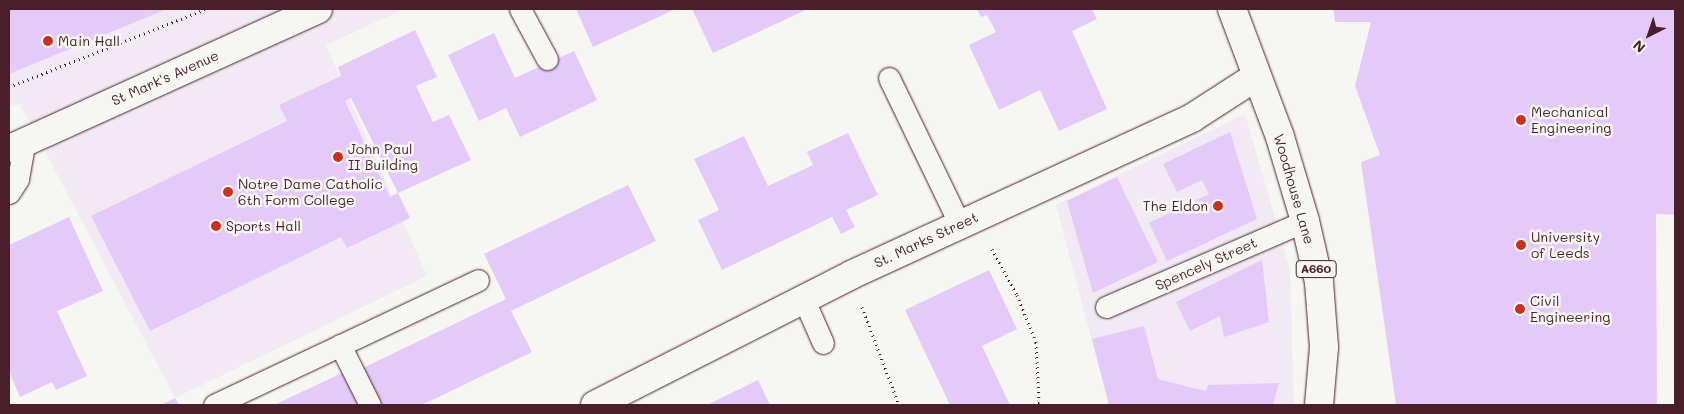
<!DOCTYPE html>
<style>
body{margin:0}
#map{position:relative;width:1684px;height:414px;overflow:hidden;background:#f6f6f2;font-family:Mali,sans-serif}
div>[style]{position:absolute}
.built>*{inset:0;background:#f1e9f4}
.building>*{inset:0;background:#e5caf9}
.path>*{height:3px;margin-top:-1.5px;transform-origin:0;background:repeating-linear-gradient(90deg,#4a1f2b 0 1px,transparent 0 5px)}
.roads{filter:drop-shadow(0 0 1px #4a1f2b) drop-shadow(0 0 1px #4a1f2b)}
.lane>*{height:21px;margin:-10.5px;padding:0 10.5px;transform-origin:10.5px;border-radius:10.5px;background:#f6f6f2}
.street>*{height:28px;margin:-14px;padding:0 14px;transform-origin:14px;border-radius:14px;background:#f6f6f2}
.highway>*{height:28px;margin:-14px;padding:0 14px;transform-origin:14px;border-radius:14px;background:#f6f6f2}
.dots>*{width:14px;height:14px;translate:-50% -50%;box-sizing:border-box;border:2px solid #f6f6f2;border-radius:50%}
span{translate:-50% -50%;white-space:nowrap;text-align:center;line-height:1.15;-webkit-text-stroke:5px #f6f6f2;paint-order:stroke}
.shield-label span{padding:1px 4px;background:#f6f6f2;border:1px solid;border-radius:4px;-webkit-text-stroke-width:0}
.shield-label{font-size:12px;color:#4a1f2b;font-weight:700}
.poi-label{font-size:14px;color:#4a1f2b}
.left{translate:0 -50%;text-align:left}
.right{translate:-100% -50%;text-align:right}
.street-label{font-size:14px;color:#4a1f2b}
.frame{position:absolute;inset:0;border:10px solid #4a1f2b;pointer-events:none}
.north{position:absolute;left:1624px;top:10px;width:50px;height:50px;-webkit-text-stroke:4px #f6f6f2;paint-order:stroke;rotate:221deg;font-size:14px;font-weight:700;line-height:20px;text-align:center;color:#4a1f2b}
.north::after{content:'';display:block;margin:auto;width:18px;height:22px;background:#4a1f2b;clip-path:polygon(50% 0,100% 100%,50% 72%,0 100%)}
</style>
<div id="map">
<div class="built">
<i style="clip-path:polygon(9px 9px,404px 9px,326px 45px,427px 276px,175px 398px,20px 104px,9px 108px)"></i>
<i style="clip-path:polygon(1245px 114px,1290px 270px,1294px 405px,1109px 405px,1056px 205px)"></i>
</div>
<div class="building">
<i style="clip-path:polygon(9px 9px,167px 9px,9px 74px)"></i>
<i style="clip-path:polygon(576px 9px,676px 9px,593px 47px)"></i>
<i style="clip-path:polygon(692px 9px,808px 9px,713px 53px)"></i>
<i style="clip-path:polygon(977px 9px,1092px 9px,1097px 19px,1072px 31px,1107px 109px,1059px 131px,1040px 90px,999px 110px,969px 45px,996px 32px,987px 15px,981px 17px)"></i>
<i style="clip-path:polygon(1333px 9px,1675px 9px,1675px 215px,1656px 214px,1657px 405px,1396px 405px,1361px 162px,1380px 155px,1355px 86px,1371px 22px,1335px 22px)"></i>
<i style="clip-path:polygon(evenodd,415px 30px,437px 77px,416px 86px,433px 122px,449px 115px,471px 160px,398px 193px,410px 218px,347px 248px,341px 237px,150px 331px,91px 216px,287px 121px,279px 105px,341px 76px,338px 67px,415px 30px,351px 98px,398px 193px,390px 197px,345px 101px,351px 98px)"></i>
<i style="clip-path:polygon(494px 33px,515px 78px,574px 51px,597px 100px,520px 137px,506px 108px,479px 121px,448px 55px)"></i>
<i style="clip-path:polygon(1230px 132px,1257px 219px,1167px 261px,1149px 223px,1209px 194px,1202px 180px,1177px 192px,1163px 164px)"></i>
<i style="clip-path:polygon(848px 133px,878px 195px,846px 210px,855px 227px,841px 234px,832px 217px,722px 270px,698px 220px,719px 210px,694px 159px,744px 136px,768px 186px,813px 165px,807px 152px)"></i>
<i style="clip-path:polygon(1117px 177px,1158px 262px,1093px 293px,1067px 201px)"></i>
<i style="clip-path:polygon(628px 185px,656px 241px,511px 311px,532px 352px,422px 405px,381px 405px,363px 368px,506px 299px,484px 254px)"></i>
<i style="clip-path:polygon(69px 217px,103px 291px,57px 311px,87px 376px,56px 390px,52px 382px,20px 397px,9px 371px,9px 245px)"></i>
<i style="clip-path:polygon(1262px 260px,1269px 322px,1224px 337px,1220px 316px,1190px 331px,1176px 302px)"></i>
<i style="clip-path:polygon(989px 270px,1017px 329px,982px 346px,1010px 405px,950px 405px,905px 310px)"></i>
<i style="clip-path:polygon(1144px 326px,1158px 379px,1206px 391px,1208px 385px,1279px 383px,1273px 405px,1109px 405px,1092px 339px)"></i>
<i style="clip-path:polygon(344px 372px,360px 405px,274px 405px)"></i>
<i style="clip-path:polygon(758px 380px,770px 405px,707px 405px)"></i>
<i style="clip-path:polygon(175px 398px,179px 405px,161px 405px)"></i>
</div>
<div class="path">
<i style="left:9px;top:87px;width:212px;rotate:-21.6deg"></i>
<i style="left:992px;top:249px;width:52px;rotate:61.5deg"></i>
<i style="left:1017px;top:295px;width:51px;rotate:68deg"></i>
<i style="left:1036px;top:342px;width:60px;rotate:87.1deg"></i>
<i style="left:1039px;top:402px;width:6px;rotate:149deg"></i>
<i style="left:862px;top:307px;width:105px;rotate:69.3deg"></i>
</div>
<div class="roads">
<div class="lane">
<i style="left:520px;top:9px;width:57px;rotate:61.6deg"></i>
<i style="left:889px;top:78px;width:163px;rotate:64.2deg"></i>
<i style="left:9px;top:193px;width:17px;rotate:-57deg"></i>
<i style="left:18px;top:179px;width:39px;rotate:-80deg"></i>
<i style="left:804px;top:300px;width:47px;rotate:66.2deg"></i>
<i style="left:1106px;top:307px;width:217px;rotate:-23.4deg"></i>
<i style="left:340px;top:345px;width:67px;rotate:63.4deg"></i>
<i style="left:214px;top:405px;width:292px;rotate:-25.3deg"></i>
</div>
<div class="street">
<i style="left:12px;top:148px;width:336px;rotate:-24.4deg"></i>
<i style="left:595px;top:405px;width:287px;rotate:-26.9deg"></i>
<i style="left:851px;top:275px;width:375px;rotate:-24.7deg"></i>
<i style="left:1192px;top:118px;width:77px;rotate:-32.9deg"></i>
</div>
<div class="highway">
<i style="left:1232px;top:9px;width:137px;rotate:69.4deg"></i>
<i style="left:1280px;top:137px;width:88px;rotate:73.4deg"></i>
<i style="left:1305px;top:221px;width:63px;rotate:77.1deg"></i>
<i style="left:1319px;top:282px;width:65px;rotate:85.6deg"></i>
<i style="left:1324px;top:347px;width:58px;rotate:94.9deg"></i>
</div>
</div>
<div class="dots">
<i style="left:48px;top:41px;background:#c8321e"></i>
<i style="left:1521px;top:120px;background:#c8321e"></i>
<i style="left:338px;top:157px;background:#c8321e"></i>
<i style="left:228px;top:192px;background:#c8321e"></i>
<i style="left:1218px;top:206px;background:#c8321e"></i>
<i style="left:216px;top:226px;background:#c8321e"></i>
<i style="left:1521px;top:245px;background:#c8321e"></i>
<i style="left:1520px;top:309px;background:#c8321e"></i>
</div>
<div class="shield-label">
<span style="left:1316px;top:269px">A660</span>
</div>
<div class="poi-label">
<span class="left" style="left:58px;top:41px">Main Hall</span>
<span class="left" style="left:1531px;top:120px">Mechanical<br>Engineering</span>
<span class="left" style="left:348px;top:157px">John Paul<br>II Building</span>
<span class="left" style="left:238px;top:192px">Notre Dame Catholic<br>6th Form College</span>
<span class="right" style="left:1208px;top:206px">The Eldon</span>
<span class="left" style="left:226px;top:226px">Sports Hall</span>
<span class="left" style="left:1531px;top:245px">University<br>of Leeds</span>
<span class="left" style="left:1530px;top:309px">Civil<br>Engineering</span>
</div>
<div class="street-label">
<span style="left:165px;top:78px;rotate:-24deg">St Mark's Avenue</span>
<span style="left:1294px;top:189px;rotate:74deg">Woodhouse Lane</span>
<span style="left:926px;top:240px;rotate:-25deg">St. Marks Street</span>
<span style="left:1206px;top:264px;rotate:-24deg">Spencely Street</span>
</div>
<div class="frame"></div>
<div class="north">N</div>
</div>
